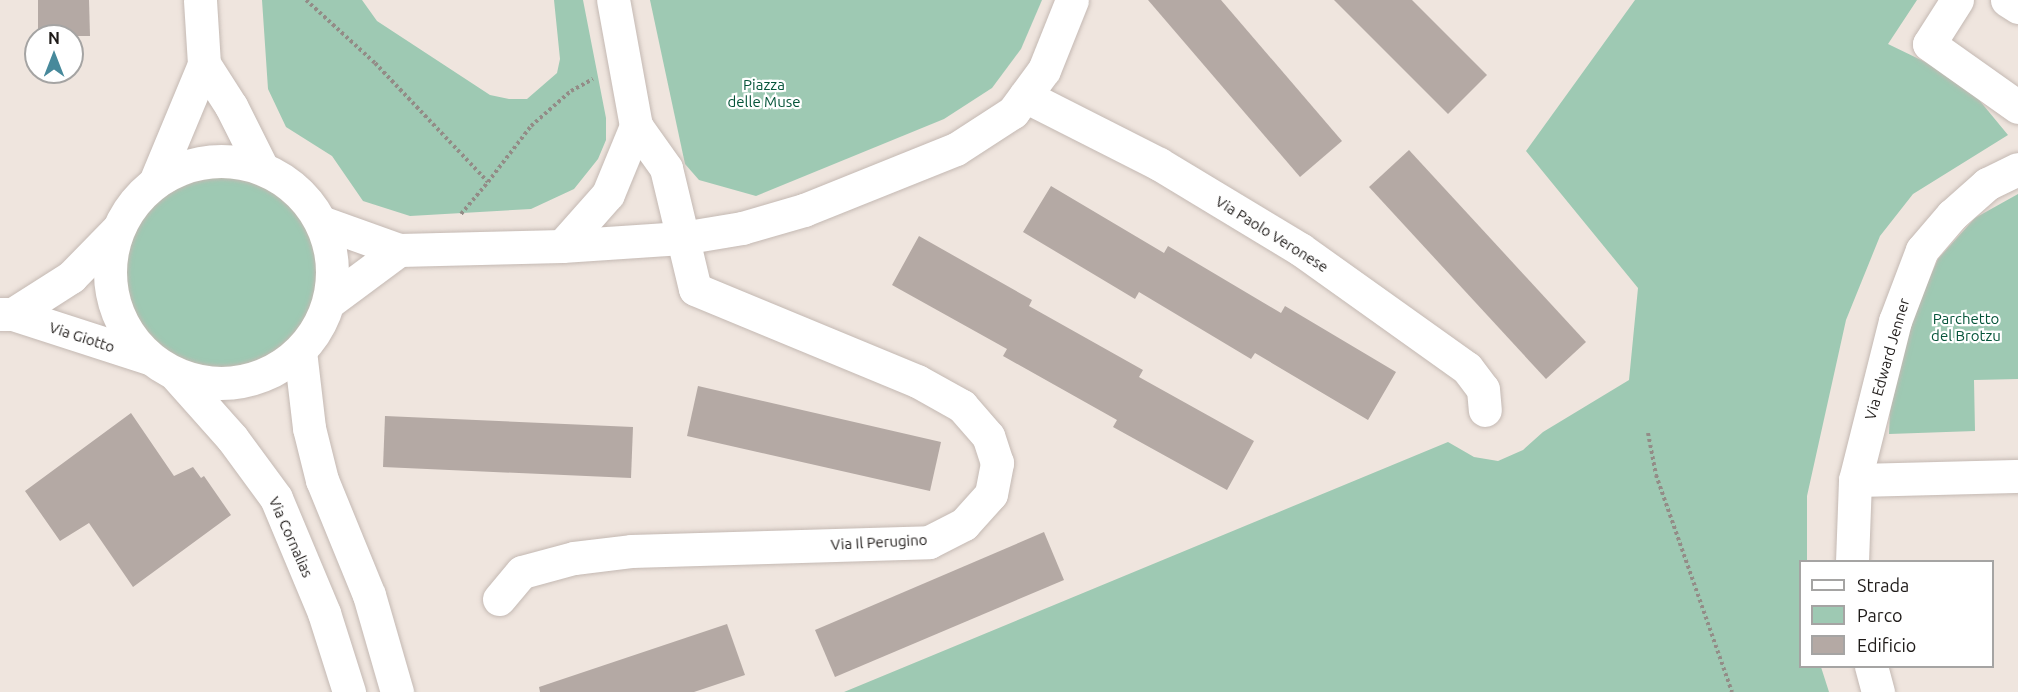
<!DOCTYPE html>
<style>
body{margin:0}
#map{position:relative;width:2018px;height:692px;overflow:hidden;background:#efe5de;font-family:Ubuntu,sans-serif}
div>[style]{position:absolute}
.green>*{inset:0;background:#9ec9b3}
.round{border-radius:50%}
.building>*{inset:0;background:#b4a9a4}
.path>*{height:4px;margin-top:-2px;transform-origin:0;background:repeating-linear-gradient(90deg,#938c87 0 3px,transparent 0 6px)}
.roads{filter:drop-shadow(0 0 2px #c4b9b3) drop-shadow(0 0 2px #c4b9b3)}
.minor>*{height:33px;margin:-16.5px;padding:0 16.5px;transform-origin:16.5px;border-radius:16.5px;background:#fff}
.minor>.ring{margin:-16.5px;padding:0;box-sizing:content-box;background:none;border:33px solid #fff;border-radius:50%}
span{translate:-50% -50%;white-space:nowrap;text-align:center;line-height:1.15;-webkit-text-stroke:4.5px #fff;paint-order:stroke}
.park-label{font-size:15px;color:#055439}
.street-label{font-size:15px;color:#1f1b19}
.legend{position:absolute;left:1799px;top:560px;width:195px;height:108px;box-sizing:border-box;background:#fff;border:2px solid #a5a4a3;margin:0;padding:8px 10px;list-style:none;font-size:18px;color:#1f1b19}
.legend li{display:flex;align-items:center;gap:12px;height:30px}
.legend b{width:30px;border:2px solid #a5a4a3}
.north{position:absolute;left:24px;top:24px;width:60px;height:60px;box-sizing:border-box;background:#fff;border:2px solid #a5a4a3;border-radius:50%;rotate:0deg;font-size:16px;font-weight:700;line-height:24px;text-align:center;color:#1f1b19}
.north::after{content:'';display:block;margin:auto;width:21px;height:27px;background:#47899b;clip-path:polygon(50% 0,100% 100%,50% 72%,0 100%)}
</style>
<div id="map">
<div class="green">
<i style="clip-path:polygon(262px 0,362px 0,377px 21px,490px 95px,509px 99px,527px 99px,557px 73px,560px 59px,554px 0,583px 0,606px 118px,606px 140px,598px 159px,574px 189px,531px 209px,410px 216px,363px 201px,332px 156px,286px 127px,268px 89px)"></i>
<i style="clip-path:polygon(650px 0,1042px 0,1021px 49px,992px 88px,944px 119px,756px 196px,699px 180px,685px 164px)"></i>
<i style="clip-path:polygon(1635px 0,1917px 0,1888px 44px,1952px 75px,1975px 95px,2008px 135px,1913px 194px,1880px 236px,1846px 320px,1807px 496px,1807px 561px,1800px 562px,1800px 666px,1821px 667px,1829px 692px,844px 692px,1448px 442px,1474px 457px,1498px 461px,1523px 450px,1543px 432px,1629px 380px,1638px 288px,1526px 151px)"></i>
<i class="round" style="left:126px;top:176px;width:192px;height:192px"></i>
<i style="clip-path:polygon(2018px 194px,2018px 379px,1974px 380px,1975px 431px,1889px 434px,1890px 409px,1912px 318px,1938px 259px,1975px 218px)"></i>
</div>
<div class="building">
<i style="clip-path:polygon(38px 0,89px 0,90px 36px,38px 36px)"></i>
<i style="clip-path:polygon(1148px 0,1221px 0,1342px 141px,1300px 177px)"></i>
<i style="clip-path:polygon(1334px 0,1412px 0,1487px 75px,1448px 114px)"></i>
<i style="clip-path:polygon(1409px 150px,1586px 342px,1546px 379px,1369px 187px)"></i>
<i style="clip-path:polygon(1051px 186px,1164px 253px,1168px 246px,1281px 313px,1285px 306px,1396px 372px,1368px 420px,1255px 353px,1251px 359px,1139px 292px,1135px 299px,1023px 232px)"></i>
<i style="clip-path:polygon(919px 236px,1032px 300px,1029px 306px,1143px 370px,1139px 377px,1254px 441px,1227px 490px,1113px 427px,1117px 420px,1003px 356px,1007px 349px,892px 285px)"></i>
<i style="clip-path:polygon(698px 386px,941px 442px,930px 491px,687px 436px)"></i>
<i style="clip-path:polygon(131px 413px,174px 476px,193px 467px,201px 478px,204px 476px,231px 515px,133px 587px,89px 523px,60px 541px,25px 491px)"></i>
<i style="clip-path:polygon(385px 416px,633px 427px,631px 478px,383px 467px)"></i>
<i style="clip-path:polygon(1044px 532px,1064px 580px,835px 677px,815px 630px)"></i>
<i style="clip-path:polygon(727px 624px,745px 675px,694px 692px,540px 692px,539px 687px)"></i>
</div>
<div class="path">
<i style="left:306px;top:0;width:93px;rotate:42.4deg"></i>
<i style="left:375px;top:63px;width:164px;rotate:46.5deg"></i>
<i style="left:488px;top:182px;width:71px;rotate:-52.5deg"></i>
<i style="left:531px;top:126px;width:53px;rotate:-41.2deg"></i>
<i style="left:571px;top:91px;width:25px;rotate:-29deg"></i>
<i style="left:461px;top:214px;width:42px;rotate:-49.8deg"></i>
<i style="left:1648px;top:433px;width:43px;rotate:79.2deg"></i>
<i style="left:1656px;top:475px;width:230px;rotate:70.7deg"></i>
</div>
<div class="roads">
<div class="minor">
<i style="left:1957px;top:0;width:52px;rotate:122.5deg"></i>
<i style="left:1929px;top:44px;width:109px;rotate:35.3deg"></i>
<i style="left:2007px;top:0;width:13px;rotate:32deg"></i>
<i style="left:204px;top:64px;width:50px;rotate:57.3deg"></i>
<i style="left:231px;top:106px;width:69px;rotate:63.4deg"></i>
<i style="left:1025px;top:96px;width:150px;rotate:26.9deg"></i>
<i style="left:1159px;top:164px;width:165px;rotate:31.1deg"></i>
<i style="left:1300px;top:249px;width:205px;rotate:35.5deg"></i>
<i style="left:1467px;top:368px;width:26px;rotate:53deg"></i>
<i style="left:1483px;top:389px;width:21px;rotate:85deg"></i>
<i class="ring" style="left:110px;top:161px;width:189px;height:189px"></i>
<i style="left:155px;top:182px;width:128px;rotate:-67.4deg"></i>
<i style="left:204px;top:64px;width:64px;rotate:-93.6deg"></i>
<i style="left:321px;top:222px;width:83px;rotate:19.7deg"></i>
<i style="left:399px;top:250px;width:163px;rotate:-1.4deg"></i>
<i style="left:562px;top:246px;width:120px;rotate:-3.8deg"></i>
<i style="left:682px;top:238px;width:61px;rotate:-9.5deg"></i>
<i style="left:742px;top:228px;width:65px;rotate:-16.2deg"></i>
<i style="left:804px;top:210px;width:164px;rotate:-21.9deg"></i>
<i style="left:956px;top:149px;width:68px;rotate:-33deg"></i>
<i style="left:1013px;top:112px;width:52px;rotate:-53.6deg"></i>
<i style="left:1044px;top:70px;width:75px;rotate:-68.2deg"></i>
<i style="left:562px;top:246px;width:69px;rotate:-48.5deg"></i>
<i style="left:608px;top:194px;width:74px;rotate:-67.6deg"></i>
<i style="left:329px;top:302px;width:87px;rotate:-36.6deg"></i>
<i style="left:0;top:314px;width:13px"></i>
<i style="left:13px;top:314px;width:143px;rotate:17.9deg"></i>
<i style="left:13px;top:314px;width:69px;rotate:-32.5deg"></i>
<i style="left:71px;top:277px;width:66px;rotate:-45.6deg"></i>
<i style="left:300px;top:351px;width:78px;rotate:83.3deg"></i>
<i style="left:309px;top:428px;width:54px;rotate:76deg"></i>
<i style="left:322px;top:480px;width:124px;rotate:67.8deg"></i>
<i style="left:369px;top:595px;width:101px;rotate:73.9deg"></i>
<i style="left:175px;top:374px;width:86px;rotate:48.3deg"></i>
<i style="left:232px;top:438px;width:74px;rotate:53.7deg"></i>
<i style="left:276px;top:498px;width:125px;rotate:67.3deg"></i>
<i style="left:324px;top:613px;width:83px;rotate:72.4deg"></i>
<i style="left:1855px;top:480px;width:163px;rotate:-1.4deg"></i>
<i style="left:1852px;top:562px;width:82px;rotate:-87.9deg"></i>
<i style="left:1855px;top:480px;width:164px;rotate:-75.9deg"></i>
<i style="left:1895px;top:321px;width:76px;rotate:-69.2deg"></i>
<i style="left:1922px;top:250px;width:46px;rotate:-49.4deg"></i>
<i style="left:1952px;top:215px;width:47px;rotate:-41.5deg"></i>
<i style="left:1987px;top:184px;width:34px;rotate:-26deg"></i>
<i style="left:499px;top:599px;width:35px;rotate:-50deg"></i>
<i style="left:522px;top:572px;width:54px;rotate:-15.1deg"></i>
<i style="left:574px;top:558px;width:57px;rotate:-7deg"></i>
<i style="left:631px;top:551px;width:298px;rotate:-1.7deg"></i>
<i style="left:929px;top:542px;width:39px;rotate:-27deg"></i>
<i style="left:964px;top:524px;width:40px;rotate:-48deg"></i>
<i style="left:991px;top:494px;width:32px;rotate:-79deg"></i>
<i style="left:997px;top:463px;width:28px;rotate:-108deg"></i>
<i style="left:988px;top:436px;width:40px;rotate:-131deg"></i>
<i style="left:962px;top:406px;width:51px;rotate:-150.9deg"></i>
<i style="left:917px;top:381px;width:240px;rotate:-157.5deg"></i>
<i style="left:695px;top:289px;width:124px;rotate:-103.5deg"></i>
<i style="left:666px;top:168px;width:52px;rotate:-125.5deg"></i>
<i style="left:636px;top:126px;width:128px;rotate:-100.3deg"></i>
<i style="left:1871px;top:666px;width:27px;rotate:75deg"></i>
</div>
</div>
<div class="park-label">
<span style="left:764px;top:93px">Piazza<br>delle Muse</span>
<span style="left:1966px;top:327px">Parchetto<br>del Brotzu</span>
</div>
<div class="street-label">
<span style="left:1272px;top:234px;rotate:32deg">Via Paolo Veronese</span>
<span style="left:82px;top:337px;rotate:18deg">Via Giotto</span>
<span style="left:1887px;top:359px;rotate:-74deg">Via Edward Jenner</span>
<span style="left:291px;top:537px;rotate:66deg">Via Cornalias</span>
<span style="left:879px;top:542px;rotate:-3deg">Via Il Perugino</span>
</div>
<ul class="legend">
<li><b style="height:8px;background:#fff"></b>Strada</li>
<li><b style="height:16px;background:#9ec9b3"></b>Parco</li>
<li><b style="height:16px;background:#b4a9a4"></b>Edificio</li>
</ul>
<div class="north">N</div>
</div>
